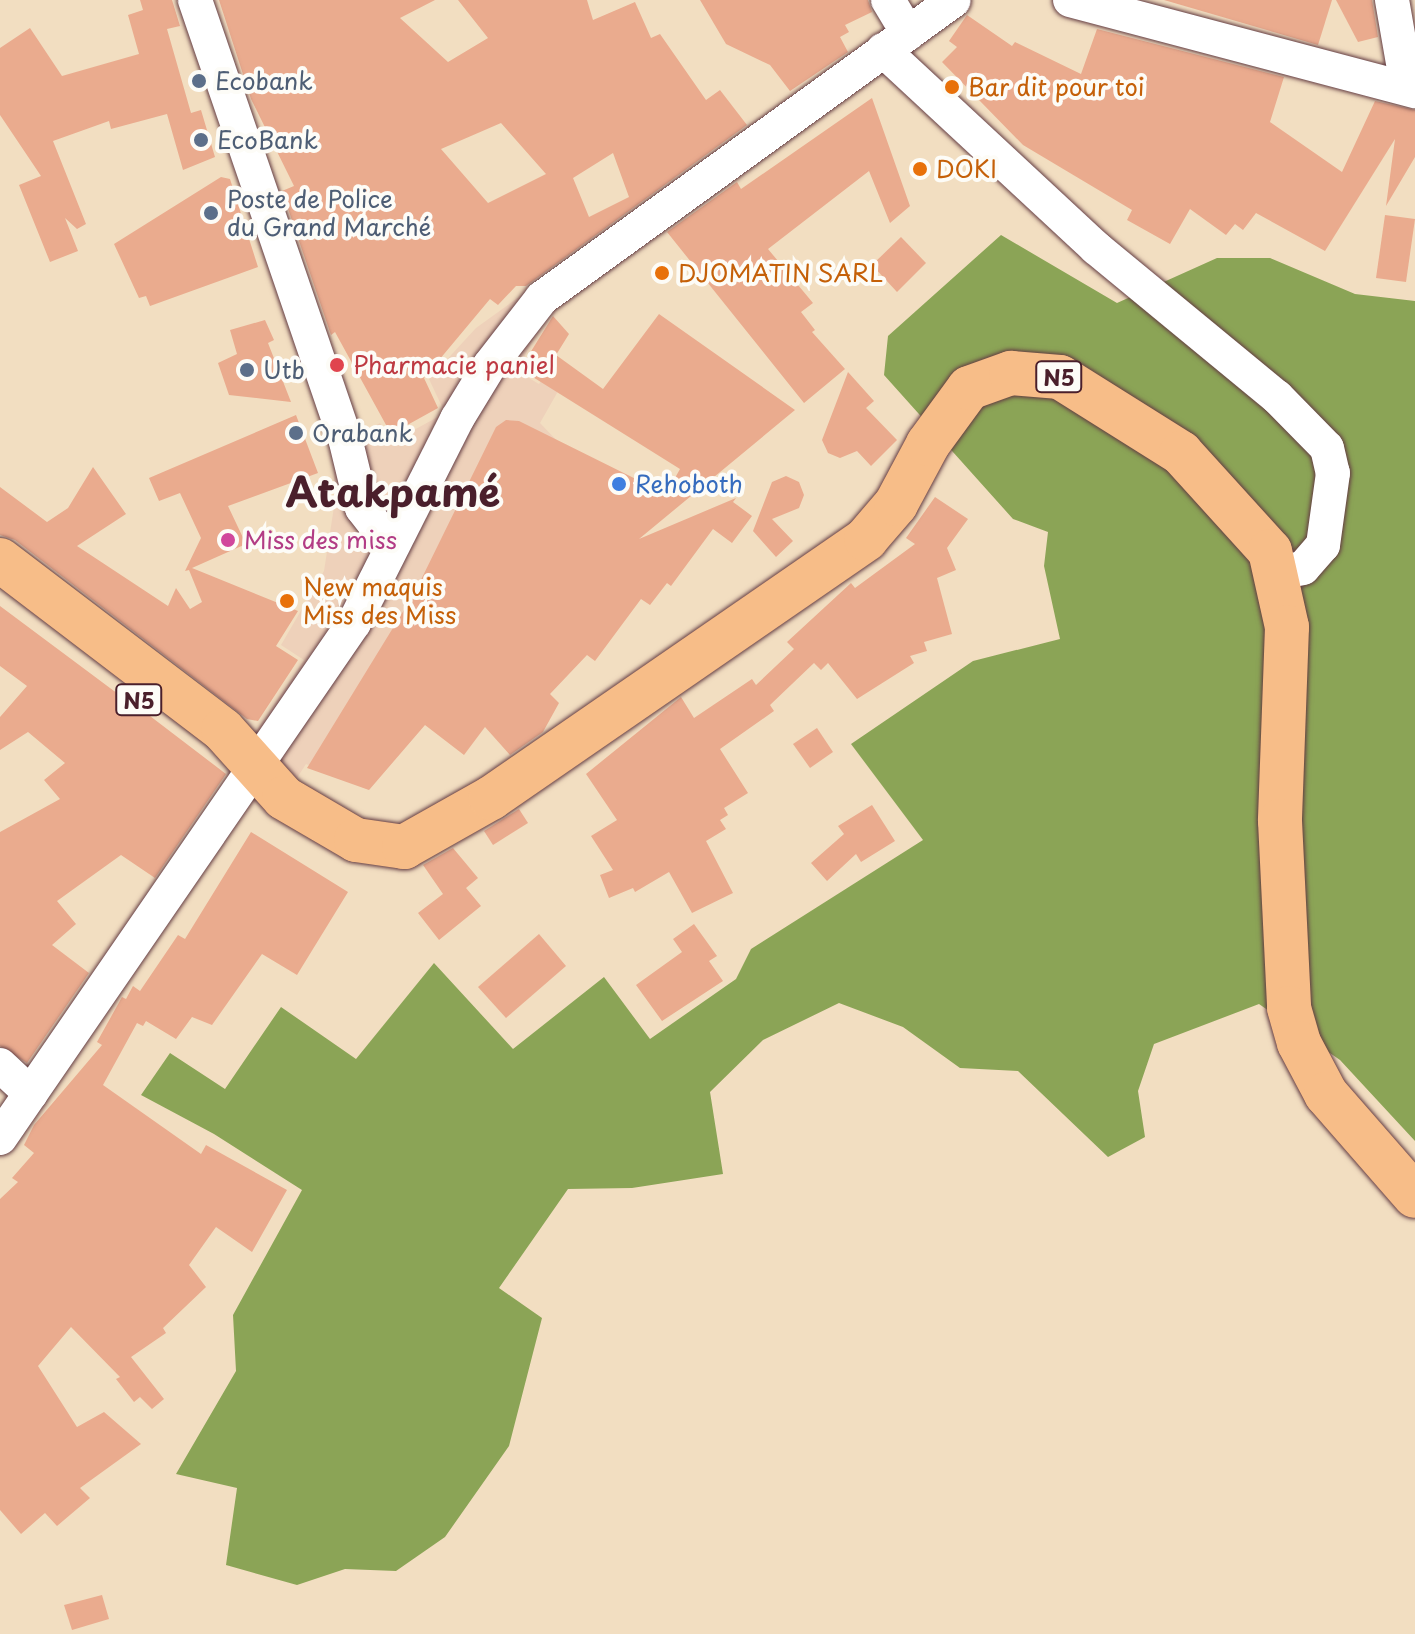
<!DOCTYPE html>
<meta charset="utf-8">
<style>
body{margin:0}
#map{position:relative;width:1415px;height:1634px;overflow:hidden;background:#f2dec1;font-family:"Playpen Sans",sans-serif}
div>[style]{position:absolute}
.built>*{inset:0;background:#eed1ba}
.forest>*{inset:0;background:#8ba456}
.building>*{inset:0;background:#eaab8e}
.roads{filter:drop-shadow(0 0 2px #633c42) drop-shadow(0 0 2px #633c42)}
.minor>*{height:34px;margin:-17px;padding:0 17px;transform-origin:17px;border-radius:17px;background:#fff}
.primary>*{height:44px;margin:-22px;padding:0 22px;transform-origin:22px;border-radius:22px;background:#f7bd88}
.dots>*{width:22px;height:22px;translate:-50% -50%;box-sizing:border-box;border:4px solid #fdfcf7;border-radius:50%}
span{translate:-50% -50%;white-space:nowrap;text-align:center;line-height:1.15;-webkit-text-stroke:8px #fdfcf7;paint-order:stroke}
.shield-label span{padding:2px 6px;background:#fdfcf7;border:2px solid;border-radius:6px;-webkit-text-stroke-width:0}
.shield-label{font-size:22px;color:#4a1f2b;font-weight:700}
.service-label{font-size:24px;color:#4e5e75}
.left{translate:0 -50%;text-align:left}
.food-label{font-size:24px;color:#c56008}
.health-label{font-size:24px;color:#be3a42}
.shop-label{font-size:24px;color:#366cbe}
.hotel-label{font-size:24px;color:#b23c85}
.town-label{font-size:40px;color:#4a1f2b;font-weight:700}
</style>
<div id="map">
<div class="built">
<i style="clip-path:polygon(534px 286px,550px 307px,517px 371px,539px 384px,545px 375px,561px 386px,540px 423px,586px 471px,470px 672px,369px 790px,306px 764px,295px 781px,246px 746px,304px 660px,281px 645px,324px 571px,334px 507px,334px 450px,380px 423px,392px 442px,445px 413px,429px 379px,476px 328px)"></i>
</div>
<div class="forest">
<i style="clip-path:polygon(1001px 235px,1117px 303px,1217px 258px,1270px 258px,1355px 294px,1415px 301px,1415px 1141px,1340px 1060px,1259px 1004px,1154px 1044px,1138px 1091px,1145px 1137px,1108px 1157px,1018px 1071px,960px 1068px,903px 1027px,839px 1003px,763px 1040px,710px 1092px,723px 1174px,632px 1188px,568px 1189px,499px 1288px,542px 1318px,509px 1446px,445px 1537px,396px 1571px,345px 1569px,297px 1585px,226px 1565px,237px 1488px,176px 1474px,236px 1371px,233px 1315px,302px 1190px,214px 1134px,141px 1095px,170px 1053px,225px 1089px,281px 1007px,356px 1059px,434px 963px,513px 1049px,604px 977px,650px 1039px,736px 979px,751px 949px,923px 840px,851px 744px,973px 661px,1060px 639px,1044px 566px,1048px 532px,1013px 519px,884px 375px,888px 336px)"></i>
</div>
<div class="building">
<i style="clip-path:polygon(140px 0,172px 0,180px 26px,167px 29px,191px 113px,201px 110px,215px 157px,183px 170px,167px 114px,111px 129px,109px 121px,53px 141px,86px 224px,77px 229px,65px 218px,78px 251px,50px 262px,19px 185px,41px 176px,0 115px,0 48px,30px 28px,62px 76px,139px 54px,128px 15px,143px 10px)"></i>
<i style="clip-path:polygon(evenodd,219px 0,435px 0,400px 18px,448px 62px,488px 38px,458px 0,587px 0,593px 20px,635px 2px,651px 38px,660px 34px,706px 100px,720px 90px,747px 125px,526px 286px,516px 286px,498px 305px,490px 299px,424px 378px,438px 408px,391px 434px,335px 332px,331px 335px,282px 191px,294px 186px,251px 99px,219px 0,501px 123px,546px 174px,488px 203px,441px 149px,501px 123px,219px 0,613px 153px,629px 197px,589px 217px,573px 178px,613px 153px)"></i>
<i style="clip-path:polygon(700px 0,868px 0,872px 12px,845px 25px,849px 32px,840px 37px,848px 52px,790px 91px,770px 65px,726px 44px)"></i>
<i style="clip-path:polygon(1164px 0,1332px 0,1318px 45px)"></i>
<i style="clip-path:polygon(1336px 0,1372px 0,1378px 37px,1358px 42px)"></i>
<i style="clip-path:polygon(967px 15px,1012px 46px,1015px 42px,1081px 74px,1097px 29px,1284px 77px,1270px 122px,1342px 172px,1375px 101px,1415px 110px,1415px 157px,1386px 206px,1395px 139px,1325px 251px,1256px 213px,1243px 230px,1235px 224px,1226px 235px,1190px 209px,1170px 244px,1127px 220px,1132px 210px,1023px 145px,942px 62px,957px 47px,949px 41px)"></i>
<i style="clip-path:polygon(872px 98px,910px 206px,890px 223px,869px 171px,768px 249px,813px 303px,801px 312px,815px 330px,812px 332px,845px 369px,804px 403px,667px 232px,737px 182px,741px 189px)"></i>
<i style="clip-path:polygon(221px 177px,230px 179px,258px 267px,150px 306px,146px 296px,139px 298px,114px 244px)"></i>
<i style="clip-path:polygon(1385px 215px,1415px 219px,1406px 282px,1376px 278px)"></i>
<i style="clip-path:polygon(901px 237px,926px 263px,897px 292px,872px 265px)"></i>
<i style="clip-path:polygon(659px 314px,795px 410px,639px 539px,736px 498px,733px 502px,752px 516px,732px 543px,713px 529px,671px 586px,667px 583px,650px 605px,641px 599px,595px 661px,587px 655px,550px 694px,559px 703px,543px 732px,510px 755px,485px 727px,464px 755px,425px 725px,369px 790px,307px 768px,415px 592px,496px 427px,506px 420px,519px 421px,666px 494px,680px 469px,520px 369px,553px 316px,569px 334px,556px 355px,603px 389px)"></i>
<i style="clip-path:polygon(265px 320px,274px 340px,268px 343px,291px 402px,229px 395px,218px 363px,237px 354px,230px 330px)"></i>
<i style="clip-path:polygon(848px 372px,874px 401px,866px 408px,897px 440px,871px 466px,857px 451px,840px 458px,828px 453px,822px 440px)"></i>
<i style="clip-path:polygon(296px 415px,318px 473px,228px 506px,246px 544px,192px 568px,298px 611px,276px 646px,298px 660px,258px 721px,247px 719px,15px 540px,0 535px,0 487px,47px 522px,68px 508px,93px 467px,126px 514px,77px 546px,168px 606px,176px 588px,190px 609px,202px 602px,189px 570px,185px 571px,201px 538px,180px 493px,159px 501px,149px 478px)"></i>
<i style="clip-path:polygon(786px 476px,799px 482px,804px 495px,799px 508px,772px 519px,793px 541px,776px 557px,753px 531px,772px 482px)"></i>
<i style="clip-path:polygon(935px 497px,968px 519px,947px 548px,956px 570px,937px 578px,952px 634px,924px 642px,927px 651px,910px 656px,914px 663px,857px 699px,828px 663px,821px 670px,814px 663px,770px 705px,774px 711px,720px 749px,748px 793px,724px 808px,728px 815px,720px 820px,726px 829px,706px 841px,733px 893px,692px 913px,669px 872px,635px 892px,633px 888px,609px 898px,600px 875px,613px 870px,591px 836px,617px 820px,586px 774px,681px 697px,694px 718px,752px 679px,756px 685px,794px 649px,787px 642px,851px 583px,855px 588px,915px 544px,906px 538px)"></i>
<i style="clip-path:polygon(0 606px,114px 691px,122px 695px,126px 688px,147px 703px,129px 700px,226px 774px,155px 878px,121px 855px,57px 901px,76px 924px,52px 945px,89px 973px,27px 1063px,0 1046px,0 832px,60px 799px,44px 780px,65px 763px,28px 732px,0 750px,0 717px,27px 686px,0 666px)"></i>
<i style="clip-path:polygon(817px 728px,833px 752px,810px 768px,793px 744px)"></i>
<i style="clip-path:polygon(872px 805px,895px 841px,861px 862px,856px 854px,827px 881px,811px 863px,844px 834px,838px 826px)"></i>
<i style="clip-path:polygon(519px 809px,528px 823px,493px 845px,484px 831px)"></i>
<i style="clip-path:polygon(251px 832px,348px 892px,297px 975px,262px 954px,212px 1025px,192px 1017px,176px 1039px,146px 1021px,143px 1026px,137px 1023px,103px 1085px,201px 1154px,206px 1145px,287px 1190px,252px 1252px,216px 1227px,189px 1265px,206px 1287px,163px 1328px,166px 1333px,131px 1357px,164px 1399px,152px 1409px,140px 1397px,134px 1402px,116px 1379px,120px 1377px,71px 1327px,38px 1366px,77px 1427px,104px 1412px,141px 1444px,80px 1488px,90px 1498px,57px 1526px,45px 1513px,21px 1534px,0 1510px,0 1199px,18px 1182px,12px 1178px,34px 1153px,24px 1145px,34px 1125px,102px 1045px,97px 1042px,122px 997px,126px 999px,133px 986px,140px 991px,178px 935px,185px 939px)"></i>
<i style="clip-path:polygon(453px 848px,478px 878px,466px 888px,481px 906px,439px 940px,418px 913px,443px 894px,423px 865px)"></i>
<i style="clip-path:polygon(694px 924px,717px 956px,709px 961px,723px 981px,662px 1021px,636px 985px,682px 952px,673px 939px)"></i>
<i style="clip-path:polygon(539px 934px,566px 966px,506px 1018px,478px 987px)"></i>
<i style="clip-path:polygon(102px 1595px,109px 1619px,72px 1630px,64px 1605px)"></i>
</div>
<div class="roads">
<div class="minor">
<i style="left:195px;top:0;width:467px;rotate:71.1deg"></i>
<i style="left:346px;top:442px;width:68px;rotate:76.4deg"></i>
<i style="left:362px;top:508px;width:46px;rotate:52.1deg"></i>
<i style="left:888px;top:0;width:39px;rotate:59deg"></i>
<i style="left:1070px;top:0;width:357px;rotate:14.8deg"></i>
<i style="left:1392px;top:0;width:87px;rotate:80.1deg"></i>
<i style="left:883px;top:50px;width:291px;rotate:42.9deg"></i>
<i style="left:1096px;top:248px;width:234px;rotate:39.5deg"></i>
<i style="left:1277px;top:397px;width:71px;rotate:45.6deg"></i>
<i style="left:1327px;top:448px;width:26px;rotate:77deg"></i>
<i style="left:1333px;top:473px;width:73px;rotate:97.9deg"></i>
<i style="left:1323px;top:545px;width:30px;rotate:131deg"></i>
<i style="left:1303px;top:568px;width:25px;rotate:169deg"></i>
<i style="left:0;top:1065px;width:42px;rotate:43.1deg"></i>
<i style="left:0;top:1138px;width:625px;rotate:-55.5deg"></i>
<i style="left:354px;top:623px;width:229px;rotate:-63.2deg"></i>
<i style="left:457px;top:419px;width:63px;rotate:-58.6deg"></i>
<i style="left:490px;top:365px;width:85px;rotate:-52.2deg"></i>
<i style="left:542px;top:298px;width:508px;rotate:-35.88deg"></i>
</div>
<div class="primary">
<i style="left:0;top:560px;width:280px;rotate:37.3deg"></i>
<i style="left:223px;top:730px;width:91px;rotate:48.1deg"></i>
<i style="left:284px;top:798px;width:83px;rotate:30.3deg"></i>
<i style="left:356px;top:840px;width:49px;rotate:8.3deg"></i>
<i style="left:404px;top:847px;width:100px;rotate:-29.4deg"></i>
<i style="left:491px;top:798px;width:456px;rotate:-34.6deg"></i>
<i style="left:866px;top:539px;width:46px;rotate:-49.4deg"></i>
<i style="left:896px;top:504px;width:68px;rotate:-61.9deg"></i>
<i style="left:928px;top:444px;width:69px;rotate:-53.8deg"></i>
<i style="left:969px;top:388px;width:45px;rotate:-19.7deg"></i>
<i style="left:1011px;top:373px;width:49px;rotate:4.7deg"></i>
<i style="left:1060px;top:377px;width:143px;rotate:32.1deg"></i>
<i style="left:1181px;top:453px;width:132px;rotate:47.8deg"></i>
<i style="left:1270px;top:551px;width:78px;rotate:77.4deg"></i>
<i style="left:1287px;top:627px;width:194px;rotate:92.1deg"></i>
<i style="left:1280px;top:821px;width:187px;rotate:87.2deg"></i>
<i style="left:1289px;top:1008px;width:36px;rotate:74deg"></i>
<i style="left:1299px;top:1043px;width:58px;rotate:62.1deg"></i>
<i style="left:1326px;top:1094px;width:135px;rotate:48.9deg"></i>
</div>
</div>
<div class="dots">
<i style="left:199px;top:81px;background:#5c6f8a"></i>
<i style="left:952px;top:87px;background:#e8710a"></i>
<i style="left:201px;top:140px;background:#5c6f8a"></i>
<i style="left:920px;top:169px;background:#e8710a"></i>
<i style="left:211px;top:213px;background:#5c6f8a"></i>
<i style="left:662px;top:273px;background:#e8710a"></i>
<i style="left:337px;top:365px;background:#e0444e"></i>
<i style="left:247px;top:370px;background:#5c6f8a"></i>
<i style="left:296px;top:433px;background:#5c6f8a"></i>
<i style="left:619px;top:484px;background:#3f7fe0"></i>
<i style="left:228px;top:540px;background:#d1479c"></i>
<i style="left:287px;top:601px;background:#e8710a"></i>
</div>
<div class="shield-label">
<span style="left:1059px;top:377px">N5</span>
<span style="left:139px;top:700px">N5</span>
</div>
<div class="service-label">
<span class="left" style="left:215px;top:81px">Ecobank</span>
<span class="left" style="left:217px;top:140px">EcoBank</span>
<span class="left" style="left:227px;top:213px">Poste de Police<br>du Grand Marché</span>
<span class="left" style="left:263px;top:370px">Utb</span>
<span class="left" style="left:312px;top:433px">Orabank</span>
</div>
<div class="food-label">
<span class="left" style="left:968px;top:87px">Bar dit pour toi</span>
<span class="left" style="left:936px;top:169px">DOKI</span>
<span class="left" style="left:678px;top:273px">DJOMATIN SARL</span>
<span class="left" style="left:303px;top:601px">New maquis<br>Miss des Miss</span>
</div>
<div class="health-label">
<span class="left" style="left:353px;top:365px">Pharmacie paniel</span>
</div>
<div class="shop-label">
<span class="left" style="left:635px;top:484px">Rehoboth</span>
</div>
<div class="hotel-label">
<span class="left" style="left:244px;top:540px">Miss des miss</span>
</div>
<div class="town-label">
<span style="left:393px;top:491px">Atakpamé</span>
</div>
</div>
